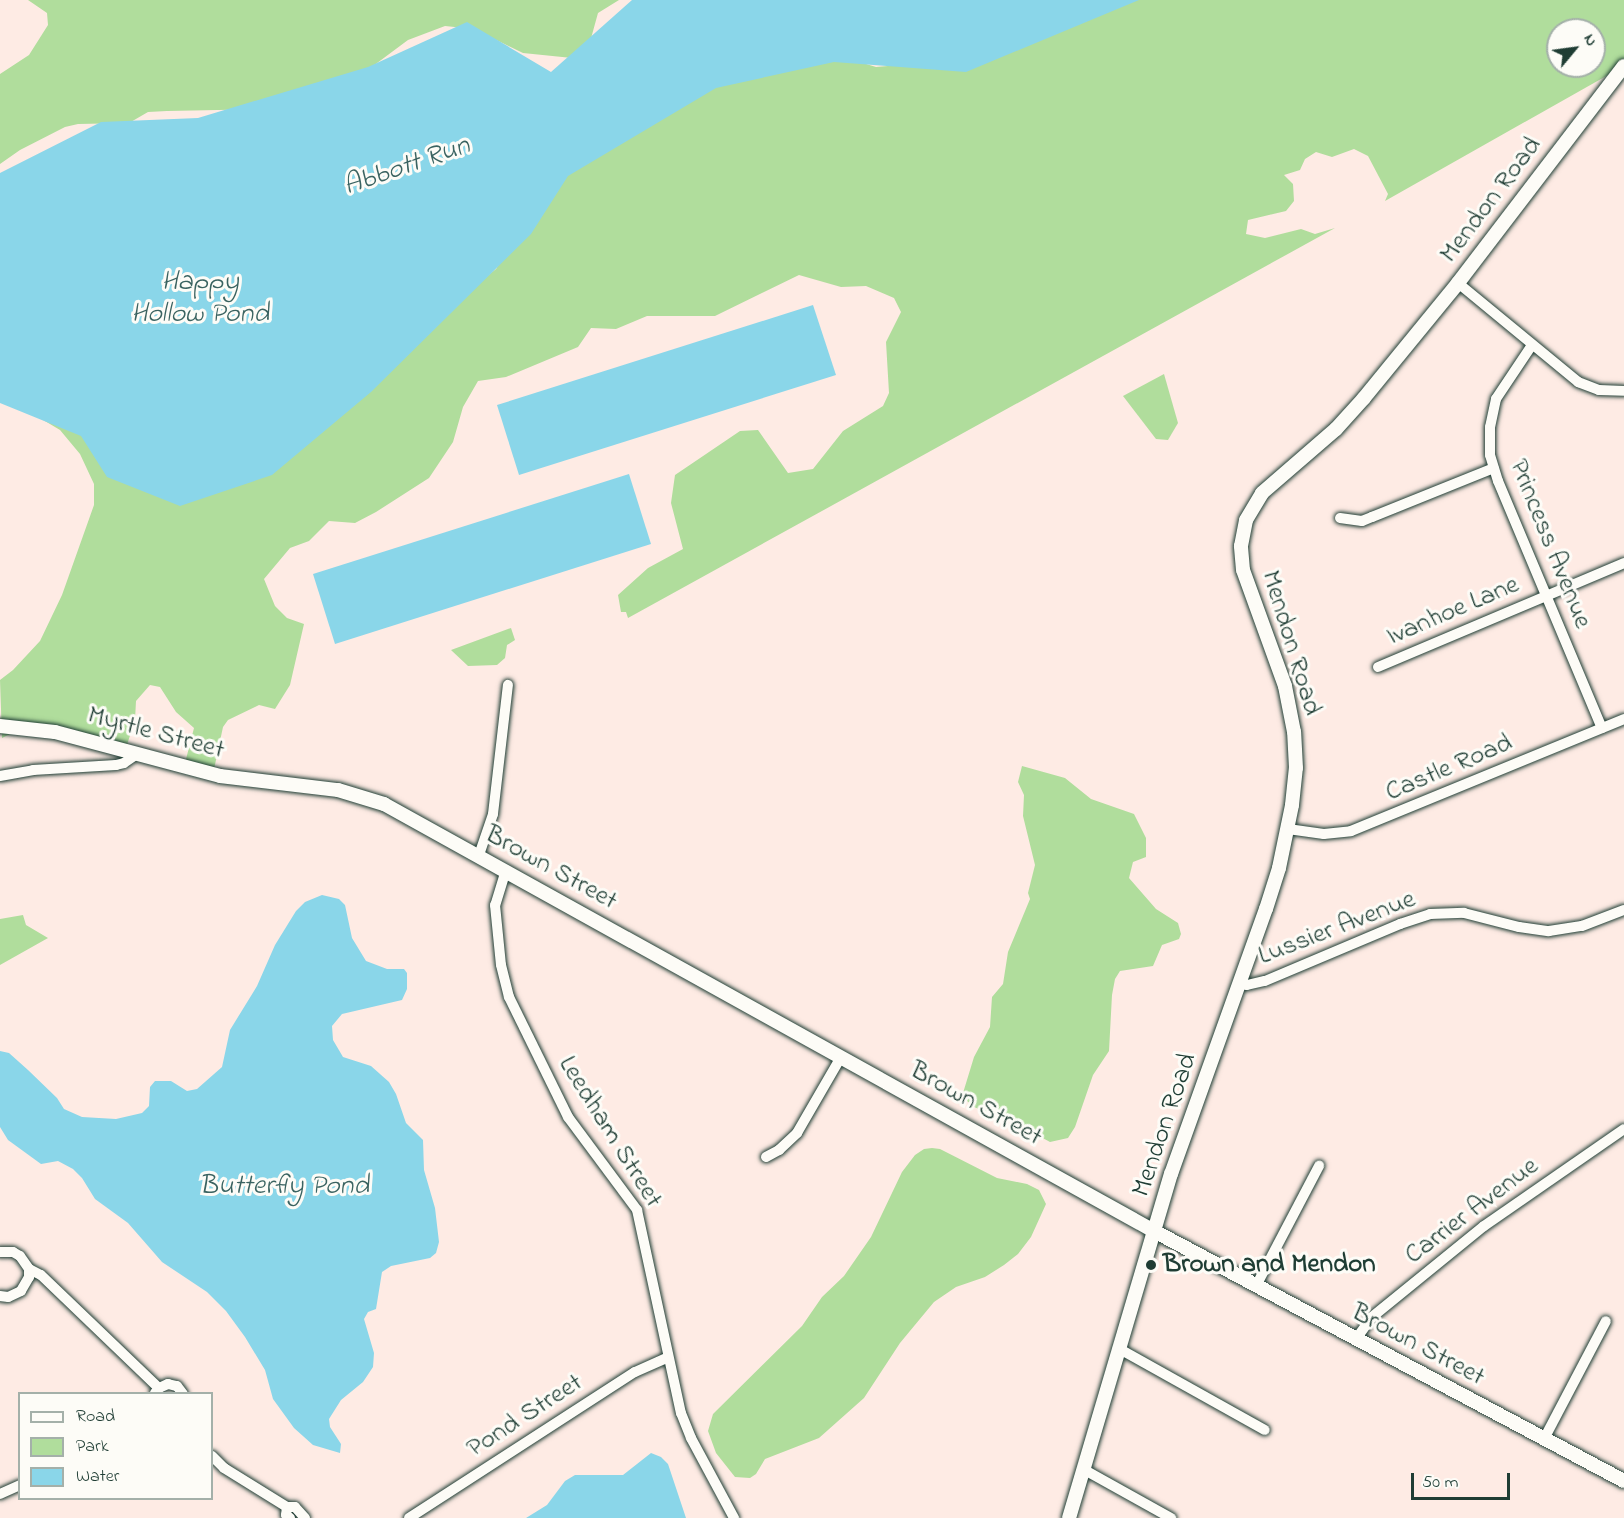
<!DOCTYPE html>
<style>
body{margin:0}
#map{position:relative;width:1624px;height:1518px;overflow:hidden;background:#feebe4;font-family:"Indie Flower",sans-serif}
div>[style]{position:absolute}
.green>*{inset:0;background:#b0dd9c}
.water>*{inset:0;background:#8ad6e9}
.roads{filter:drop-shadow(0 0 2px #1f3d34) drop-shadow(0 0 2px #1f3d34)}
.minor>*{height:10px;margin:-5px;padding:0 5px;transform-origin:5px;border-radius:5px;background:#fdfcf7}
.tertiary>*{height:14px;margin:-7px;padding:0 7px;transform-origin:7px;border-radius:7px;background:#fdfcf7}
.dots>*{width:16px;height:16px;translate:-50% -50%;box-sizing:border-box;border:3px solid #fdfcf7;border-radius:50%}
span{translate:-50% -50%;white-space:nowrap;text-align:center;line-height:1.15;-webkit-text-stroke:6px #fdfcf7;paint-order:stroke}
.street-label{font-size:27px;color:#1f3d34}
.poi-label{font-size:27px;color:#1f3d34;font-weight:700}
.left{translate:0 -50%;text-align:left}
.water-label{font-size:28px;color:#3a6361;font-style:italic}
.legend{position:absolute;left:18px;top:1392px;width:195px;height:108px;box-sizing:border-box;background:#fdfcf7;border:2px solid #a4b0a9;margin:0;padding:8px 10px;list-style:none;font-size:18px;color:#1f3d34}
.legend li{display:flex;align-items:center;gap:12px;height:30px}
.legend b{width:30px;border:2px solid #a4b0a9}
.north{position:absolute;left:1546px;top:18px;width:60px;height:60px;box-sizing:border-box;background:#fdfcf7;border:2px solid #a4b0a9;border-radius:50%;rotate:61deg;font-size:16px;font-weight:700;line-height:24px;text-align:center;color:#1f3d34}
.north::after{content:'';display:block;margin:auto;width:21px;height:27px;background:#1f3d34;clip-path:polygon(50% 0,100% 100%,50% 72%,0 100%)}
.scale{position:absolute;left:1411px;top:1473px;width:99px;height:27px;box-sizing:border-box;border:3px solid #1f3d34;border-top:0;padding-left:8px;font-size:18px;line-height:21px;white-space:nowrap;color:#1f3d34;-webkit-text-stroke:4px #fdfcf7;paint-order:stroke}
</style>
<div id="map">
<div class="green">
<i style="clip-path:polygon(28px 0,619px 0,598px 13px,590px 42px,572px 58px,523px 53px,474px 29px,445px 26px,408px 40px,369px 69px,268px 109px,167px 111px,148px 112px,129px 123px,78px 124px,65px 127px,20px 150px,0 164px,0 74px,29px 55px,48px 25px,47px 13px)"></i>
<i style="clip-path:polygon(evenodd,1137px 0,1624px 0,1624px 66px,1385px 201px,1388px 194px,1368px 156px,1354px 149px,1332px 157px,1316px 152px,1305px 159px,1300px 170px,1284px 175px,1293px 184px,1294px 201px,1286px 211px,1248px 220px,1246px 234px,1265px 238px,1301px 229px,1315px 234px,1335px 228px,628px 618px,626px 612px,621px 612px,618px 595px,648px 568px,683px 549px,671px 503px,675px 475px,740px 431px,758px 430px,788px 473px,813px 469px,843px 431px,883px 406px,889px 393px,886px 342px,901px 312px,894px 298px,866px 286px,841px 287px,799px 275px,715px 316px,647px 316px,616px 329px,591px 328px,578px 347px,506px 377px,478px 381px,463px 407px,453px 442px,429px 478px,376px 512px,355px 523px,329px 521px,309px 541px,290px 548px,264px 579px,275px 606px,287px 618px,304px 624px,290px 685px,275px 709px,259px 705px,228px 720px,223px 727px,213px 774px,184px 767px,194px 728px,176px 712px,160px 687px,150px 685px,136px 701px,135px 720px,125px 751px,14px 732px,2px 738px,0 680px,13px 670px,40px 641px,62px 595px,94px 505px,94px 484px,80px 454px,60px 430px,8px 399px,456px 301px,496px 269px,549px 186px,682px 97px,830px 53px,876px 67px,912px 64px,1137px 0,1558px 30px,1594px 30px,1594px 66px,1558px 66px,1558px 30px)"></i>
<i style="clip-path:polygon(1164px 374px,1178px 423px,1168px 440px,1156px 439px,1123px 396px)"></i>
<i style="clip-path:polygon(511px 628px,515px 640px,507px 645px,505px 658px,497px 665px,468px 666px,451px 650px)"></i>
<i style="clip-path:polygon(1022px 766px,1065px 778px,1091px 799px,1134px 814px,1146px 838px,1146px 857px,1133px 862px,1129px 878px,1156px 909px,1178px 923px,1181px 934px,1179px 939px,1162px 945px,1153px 966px,1120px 971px,1115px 979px,1112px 995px,1109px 1051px,1093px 1075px,1075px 1127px,1068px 1138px,1050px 1142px,1017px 1124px,974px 1107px,966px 1100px,963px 1093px,974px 1057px,990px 1027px,992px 997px,1003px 984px,1008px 952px,1030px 899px,1028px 893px,1035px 865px,1023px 816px,1024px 795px,1018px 782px)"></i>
<i style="clip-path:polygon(23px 915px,26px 925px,48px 938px,0 965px,0 919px)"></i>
<i style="clip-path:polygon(932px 1148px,940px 1149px,997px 1178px,1027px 1184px,1039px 1190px,1046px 1204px,1031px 1237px,1018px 1254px,1004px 1265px,985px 1277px,956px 1287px,934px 1302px,900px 1343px,864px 1398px,819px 1438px,765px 1459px,756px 1474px,750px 1478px,735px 1477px,716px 1453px,708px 1431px,713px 1414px,802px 1326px,822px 1297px,844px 1276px,871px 1237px,902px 1172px,915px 1155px,924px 1149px)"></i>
</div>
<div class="water">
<i style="clip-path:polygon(632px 0,1139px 0,966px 72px,834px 62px,716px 88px,568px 176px,531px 234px,371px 392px,272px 475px,180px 506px,107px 477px,81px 436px,0 403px,0 173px,101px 122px,198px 118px,368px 67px,467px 22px,551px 72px)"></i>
<i style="clip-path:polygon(813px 305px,836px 375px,519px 475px,497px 405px)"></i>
<i style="clip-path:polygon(629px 474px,651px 544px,335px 644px,313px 574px)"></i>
<i style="clip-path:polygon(322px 895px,339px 899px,345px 905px,352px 938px,366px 961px,387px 969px,404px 969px,407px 973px,407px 989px,402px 1000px,342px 1014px,332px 1026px,333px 1040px,343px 1057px,371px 1066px,389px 1082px,396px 1094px,406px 1123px,423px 1140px,424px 1170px,435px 1208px,439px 1242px,436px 1253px,430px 1258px,391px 1266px,382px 1272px,376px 1309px,368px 1312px,364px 1319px,374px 1353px,373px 1367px,363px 1382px,341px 1400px,329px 1419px,330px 1427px,341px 1444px,340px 1453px,313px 1445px,294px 1428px,273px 1399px,265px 1370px,245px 1337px,226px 1311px,207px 1292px,162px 1262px,128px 1223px,95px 1199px,82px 1178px,73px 1169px,58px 1161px,41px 1164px,8px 1140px,0 1127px,0 1051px,9px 1053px,28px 1070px,57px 1098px,64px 1109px,82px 1117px,116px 1119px,142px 1113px,149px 1106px,150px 1087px,155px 1081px,171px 1081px,187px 1091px,197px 1089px,222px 1067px,230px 1030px,257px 986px,275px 945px,296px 911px,305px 902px)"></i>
<i style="clip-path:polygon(651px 1453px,661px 1457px,668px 1464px,686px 1518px,526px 1518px,547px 1505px,565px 1481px,575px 1475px,623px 1475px)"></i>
</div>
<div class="roads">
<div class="minor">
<i style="left:1458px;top:283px;width:156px;rotate:39.5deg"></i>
<i style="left:1578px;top:382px;width:22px;rotate:21deg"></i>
<i style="left:1599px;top:390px;width:25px;rotate:2deg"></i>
<i style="left:1532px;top:345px;width:65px;rotate:123.7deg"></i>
<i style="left:1496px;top:399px;width:29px;rotate:102deg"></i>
<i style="left:1490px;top:427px;width:28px;rotate:90deg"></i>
<i style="left:1490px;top:455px;width:27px;rotate:73deg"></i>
<i style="left:1498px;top:481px;width:268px;rotate:67.2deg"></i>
<i style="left:1340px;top:518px;width:22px;rotate:8deg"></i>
<i style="left:1362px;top:521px;width:11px;rotate:-22deg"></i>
<i style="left:1372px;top:517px;width:131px;rotate:-21.9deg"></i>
<i style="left:1378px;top:667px;width:267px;rotate:-22.9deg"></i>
<i style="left:0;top:776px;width:34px;rotate:-10deg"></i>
<i style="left:33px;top:770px;width:83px;rotate:-3.4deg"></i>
<i style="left:116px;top:765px;width:8px;rotate:-14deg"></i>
<i style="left:124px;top:763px;width:16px;rotate:-35deg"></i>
<i style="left:1288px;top:829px;width:36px;rotate:8deg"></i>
<i style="left:1324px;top:834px;width:27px;rotate:-6deg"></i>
<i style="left:1351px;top:831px;width:295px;rotate:-22.3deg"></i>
<i style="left:479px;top:855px;width:43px;rotate:-71.1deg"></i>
<i style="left:493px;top:814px;width:130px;rotate:-83.4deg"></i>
<i style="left:506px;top:870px;width:37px;rotate:107deg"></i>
<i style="left:495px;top:905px;width:60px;rotate:84.3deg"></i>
<i style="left:501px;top:965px;width:33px;rotate:76deg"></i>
<i style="left:509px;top:997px;width:134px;rotate:63.8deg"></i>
<i style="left:568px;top:1117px;width:116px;rotate:53.4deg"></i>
<i style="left:637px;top:1210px;width:208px;rotate:77.8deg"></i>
<i style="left:681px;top:1413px;width:27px;rotate:68deg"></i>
<i style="left:691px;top:1438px;width:91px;rotate:61.7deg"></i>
<i style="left:1240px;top:983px;width:7px;rotate:16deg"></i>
<i style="left:1247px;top:985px;width:18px;rotate:-13deg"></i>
<i style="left:1265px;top:981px;width:147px;rotate:-22.9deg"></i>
<i style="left:1400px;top:924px;width:32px;rotate:-18deg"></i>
<i style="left:1430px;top:914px;width:34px;rotate:-2deg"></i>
<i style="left:1464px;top:913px;width:57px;rotate:14.3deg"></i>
<i style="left:1519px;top:927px;width:30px;rotate:8deg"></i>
<i style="left:1549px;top:931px;width:33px;rotate:-9deg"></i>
<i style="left:1582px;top:926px;width:45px;rotate:-20.9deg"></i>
<i style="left:766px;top:1157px;width:15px;rotate:-28deg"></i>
<i style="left:779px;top:1150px;width:25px;rotate:-43deg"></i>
<i style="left:797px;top:1133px;width:88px;rotate:-59.9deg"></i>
<i style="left:0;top:1252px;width:13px"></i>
<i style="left:13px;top:1252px;width:8px;rotate:30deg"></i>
<i style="left:20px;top:1256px;width:16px;rotate:55deg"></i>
<i style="left:29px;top:1269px;width:8px;rotate:90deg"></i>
<i style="left:29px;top:1277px;width:16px;rotate:120deg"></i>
<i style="left:21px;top:1291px;width:14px;rotate:155deg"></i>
<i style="left:8px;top:1297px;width:8px;rotate:-173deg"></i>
<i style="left:29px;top:1269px;width:13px;rotate:27deg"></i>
<i style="left:41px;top:1275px;width:163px;rotate:43.8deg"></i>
<i style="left:1256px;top:1286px;width:136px;rotate:-62.3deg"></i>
<i style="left:1356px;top:1339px;width:27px;rotate:-54deg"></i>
<i style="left:1372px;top:1317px;width:144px;rotate:-39.1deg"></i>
<i style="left:1484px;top:1226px;width:170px;rotate:-34.7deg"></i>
<i style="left:1118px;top:1348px;width:168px;rotate:29.2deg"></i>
<i style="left:155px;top:1393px;width:6px;rotate:-51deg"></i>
<i style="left:159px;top:1388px;width:10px;rotate:-24deg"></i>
<i style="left:168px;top:1384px;width:9px;rotate:13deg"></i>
<i style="left:177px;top:1386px;width:10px;rotate:53deg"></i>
<i style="left:1544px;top:1439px;width:133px;rotate:-62.3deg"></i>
<i style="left:212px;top:1456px;width:17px;rotate:45deg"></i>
<i style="left:224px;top:1468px;width:74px;rotate:31.8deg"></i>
<i style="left:1083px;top:1469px;width:101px;rotate:29.1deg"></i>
<i style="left:0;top:1494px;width:22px;rotate:-24deg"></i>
<i style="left:290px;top:1518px;width:5px;rotate:-143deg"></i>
<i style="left:286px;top:1515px;width:8px;rotate:-83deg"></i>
<i style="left:287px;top:1507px;width:8px"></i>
<i style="left:295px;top:1507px;width:15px;rotate:48deg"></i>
<i style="left:409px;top:1518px;width:269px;rotate:-32.9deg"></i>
<i style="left:635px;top:1372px;width:36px;rotate:-24deg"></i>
</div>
<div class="tertiary">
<i style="left:0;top:726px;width:55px;rotate:6.2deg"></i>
<i style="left:55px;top:732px;width:171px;rotate:14.9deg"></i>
<i style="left:220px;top:776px;width:119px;rotate:6.8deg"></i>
<i style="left:338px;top:790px;width:48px;rotate:16.9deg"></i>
<i style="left:384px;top:804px;width:880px;rotate:29.01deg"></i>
<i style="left:1154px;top:1231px;width:532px;rotate:28.01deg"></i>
<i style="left:1069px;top:1518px;width:359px;rotate:-73.5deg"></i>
<i style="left:1171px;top:1174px;width:282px;rotate:-70.3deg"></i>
<i style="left:1266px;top:909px;width:43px;rotate:-72.4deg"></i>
<i style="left:1279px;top:868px;width:64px;rotate:-78.3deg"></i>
<i style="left:1292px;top:805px;width:37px;rotate:-84deg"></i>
<i style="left:1296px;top:768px;width:36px;rotate:-93deg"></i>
<i style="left:1294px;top:732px;width:47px;rotate:-101.1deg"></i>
<i style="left:1285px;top:686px;width:123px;rotate:-109.9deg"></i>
<i style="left:1243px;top:570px;width:24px;rotate:-95deg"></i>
<i style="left:1241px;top:546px;width:26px;rotate:-79deg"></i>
<i style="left:1246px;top:520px;width:31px;rotate:-59deg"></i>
<i style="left:1262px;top:493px;width:98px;rotate:-40.9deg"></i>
<i style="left:1336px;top:429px;width:42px;rotate:-47.9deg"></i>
<i style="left:1364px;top:398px;width:149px;rotate:-50.7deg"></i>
<i style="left:1458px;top:283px;width:273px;rotate:-52.6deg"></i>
</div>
</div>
<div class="dots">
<i style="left:1151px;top:1265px;background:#1f3d34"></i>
</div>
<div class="street-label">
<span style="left:1491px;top:200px;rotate:-53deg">Mendon Road</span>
<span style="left:1550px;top:544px;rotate:68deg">Princess Avenue</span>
<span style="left:1453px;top:611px;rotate:-23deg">Ivanhoe Lane</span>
<span style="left:1291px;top:643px;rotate:73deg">Mendon Road</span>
<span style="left:156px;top:733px;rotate:15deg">Myrtle Street</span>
<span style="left:1449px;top:768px;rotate:-23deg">Castle Road</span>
<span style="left:551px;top:868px;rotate:29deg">Brown Street</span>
<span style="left:1337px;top:928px;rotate:-21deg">Lussier Avenue</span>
<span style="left:976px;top:1104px;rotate:29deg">Brown Street</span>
<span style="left:1165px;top:1125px;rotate:-71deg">Mendon Road</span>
<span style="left:610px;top:1132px;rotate:58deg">Leedham Street</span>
<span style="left:1472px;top:1211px;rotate:-37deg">Carrier Avenue</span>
<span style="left:1418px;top:1345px;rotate:28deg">Brown Street</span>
<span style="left:525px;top:1416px;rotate:-33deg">Pond Street</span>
</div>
<div class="poi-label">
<span class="left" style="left:1163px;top:1265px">Brown and Mendon</span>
</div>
<div class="water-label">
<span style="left:407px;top:167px;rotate:-19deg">Abbott Run</span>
<span style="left:200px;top:299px">Happy<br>Hollow Pond</span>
<span style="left:284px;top:1187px">Butterfly Pond</span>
</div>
<ul class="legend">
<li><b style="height:8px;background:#fdfcf7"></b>Road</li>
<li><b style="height:16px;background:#b0dd9c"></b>Park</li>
<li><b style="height:16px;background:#8ad6e9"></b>Water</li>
</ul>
<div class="north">N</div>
<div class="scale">50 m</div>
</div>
